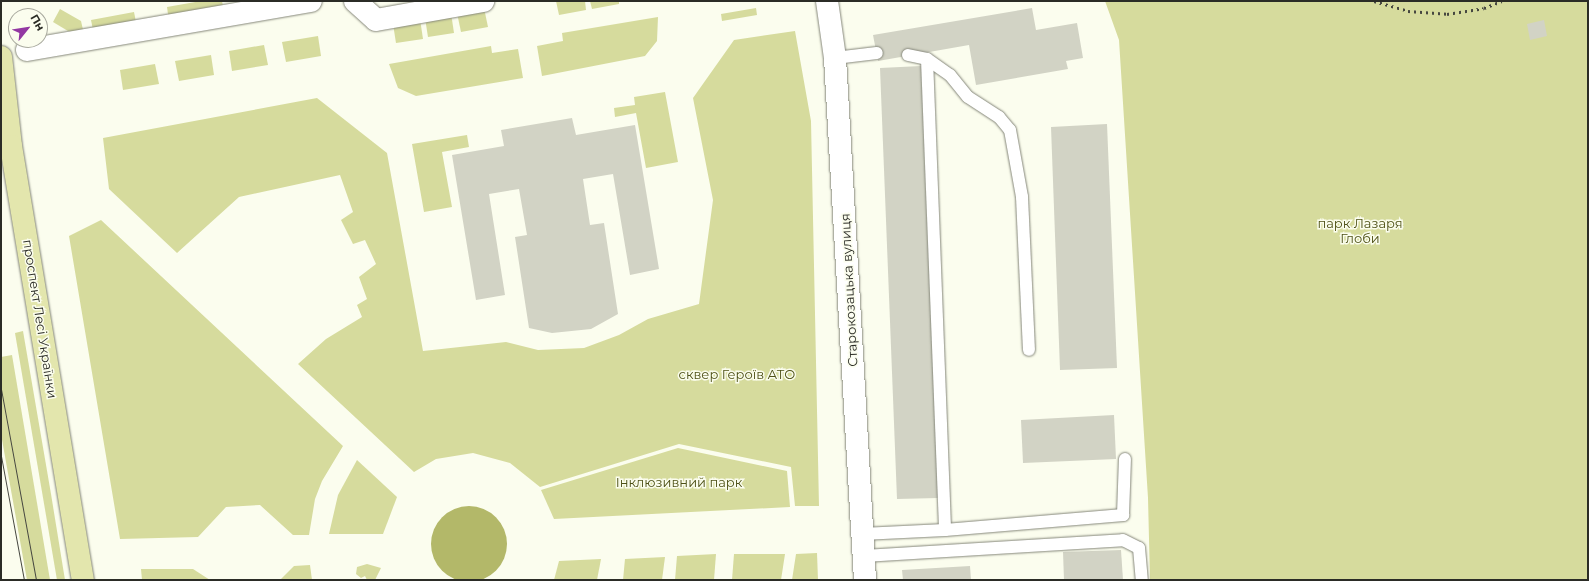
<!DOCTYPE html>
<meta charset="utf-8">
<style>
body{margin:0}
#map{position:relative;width:1589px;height:581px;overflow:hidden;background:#fbfdee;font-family:Montserrat,sans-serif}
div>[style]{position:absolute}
.green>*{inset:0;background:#d6db9d}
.water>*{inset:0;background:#b3b869}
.round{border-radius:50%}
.building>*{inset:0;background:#d2d3c5}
.roads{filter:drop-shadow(0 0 1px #85877a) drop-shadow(0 0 1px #85877a)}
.lane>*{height:12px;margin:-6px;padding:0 6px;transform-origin:6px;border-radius:6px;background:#fff}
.street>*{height:22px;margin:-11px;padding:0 11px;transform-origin:11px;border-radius:11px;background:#fff}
.secondary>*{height:22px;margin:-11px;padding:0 11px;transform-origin:11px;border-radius:11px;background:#fff}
.primary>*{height:22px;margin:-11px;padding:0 11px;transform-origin:11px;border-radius:11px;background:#e3e6ad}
.tram>*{height:1px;margin:-0.5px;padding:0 0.5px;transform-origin:0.5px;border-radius:0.5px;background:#464740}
.rail>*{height:3px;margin-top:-1.5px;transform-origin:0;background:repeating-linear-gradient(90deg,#464740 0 2px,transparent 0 6px)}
span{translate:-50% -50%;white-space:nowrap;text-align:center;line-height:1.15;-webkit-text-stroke:3px #fbfdee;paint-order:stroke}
.park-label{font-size:13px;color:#4e5116}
.street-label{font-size:13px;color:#2b2c26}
.frame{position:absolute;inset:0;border:2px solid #2b2c26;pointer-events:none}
.north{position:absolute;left:8px;top:8px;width:40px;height:40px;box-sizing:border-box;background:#fbfdee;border:1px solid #a8a99e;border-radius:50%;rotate:60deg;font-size:11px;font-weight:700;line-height:16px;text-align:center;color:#2b2c26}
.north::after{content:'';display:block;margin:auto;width:14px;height:18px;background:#9337a2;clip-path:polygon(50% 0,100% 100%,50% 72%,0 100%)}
</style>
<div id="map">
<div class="green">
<i style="clip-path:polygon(201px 1px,222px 1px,224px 11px,169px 21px,167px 7px)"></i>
<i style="clip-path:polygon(556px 1px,585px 1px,586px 10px,559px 15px)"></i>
<i style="clip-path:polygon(590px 1px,619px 1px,619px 4px,592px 9px)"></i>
<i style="clip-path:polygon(1105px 1px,1588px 1px,1588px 580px,1150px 580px,1148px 498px,1119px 40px)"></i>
<i style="clip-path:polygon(484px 8px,488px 27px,461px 32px,457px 13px)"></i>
<i style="clip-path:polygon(756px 8px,757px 15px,722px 21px,721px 14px)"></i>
<i style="clip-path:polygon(60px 9px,81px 21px,84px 34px,78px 37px,53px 22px)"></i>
<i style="clip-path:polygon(134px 12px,137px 27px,94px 35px,91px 20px)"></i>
<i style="clip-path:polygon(451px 13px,454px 33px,428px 37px,425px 18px)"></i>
<i style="clip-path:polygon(658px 17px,657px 41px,645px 56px,542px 76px,537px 46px,563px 41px,562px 33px)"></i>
<i style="clip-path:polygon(420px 19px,423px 39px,396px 43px,393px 24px)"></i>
<i style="clip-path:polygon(795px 31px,811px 121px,819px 506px,795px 506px,791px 467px,679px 444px,540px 487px,510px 463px,473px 453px,436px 459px,414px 472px,298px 364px,326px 339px,362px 317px,357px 305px,367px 299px,359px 277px,376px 264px,365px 240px,353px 244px,341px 220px,353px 212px,340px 175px,239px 197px,177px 253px,109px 189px,103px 138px,317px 98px,387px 153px,423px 351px,506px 342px,538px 350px,584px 348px,619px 335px,648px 319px,699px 304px,713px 200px,693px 98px,734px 40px)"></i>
<i style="clip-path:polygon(318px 36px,321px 56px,286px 62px,282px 42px)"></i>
<i style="clip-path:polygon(264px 45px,268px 65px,232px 71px,229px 51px)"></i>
<i style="clip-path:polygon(491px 46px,492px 53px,518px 49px,523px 78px,416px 96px,398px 88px,389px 64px)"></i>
<i style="clip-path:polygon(211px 55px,214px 75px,179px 81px,175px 61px)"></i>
<i style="clip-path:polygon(155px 64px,159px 84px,123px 90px,120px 70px)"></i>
<i style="clip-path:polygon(665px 92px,678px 162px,646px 168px,636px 113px,615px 117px,614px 108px,635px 105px,634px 97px)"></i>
<i style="clip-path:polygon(467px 135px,469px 147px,442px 152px,452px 207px,424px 212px,412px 144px)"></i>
<i style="clip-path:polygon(101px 220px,343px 446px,322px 481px,315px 499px,309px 535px,293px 535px,260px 505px,226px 507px,198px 537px,120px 539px,69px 236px)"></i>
<i style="clip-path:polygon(23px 331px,51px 494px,65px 580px,57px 580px,15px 333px)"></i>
<i style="clip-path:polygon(12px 355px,50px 580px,27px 580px,1px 434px,1px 357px)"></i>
<i style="clip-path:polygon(678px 448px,787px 471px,790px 507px,554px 519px,541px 490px)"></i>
<i style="clip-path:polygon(357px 460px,397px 497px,383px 534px,329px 534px,338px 495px)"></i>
<i style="clip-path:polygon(817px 553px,818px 580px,792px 580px,796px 554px)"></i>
<i style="clip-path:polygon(716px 554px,714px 580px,675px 580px,677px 556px)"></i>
<i style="clip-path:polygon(734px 554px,785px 554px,781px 580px,732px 580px)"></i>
<i style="clip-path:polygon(665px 557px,662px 580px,623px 580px,625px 559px)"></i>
<i style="clip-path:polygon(601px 559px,597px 580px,554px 580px,559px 561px)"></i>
<i style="clip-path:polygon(367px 564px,381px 568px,375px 580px,367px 580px,365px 576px,361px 578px,356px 574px,357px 567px)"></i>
<i style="clip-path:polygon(310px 565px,312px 580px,280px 580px,294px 566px)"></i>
<i style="clip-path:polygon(141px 569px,193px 569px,210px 580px,142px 580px)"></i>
</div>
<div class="water">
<i class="round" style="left:431px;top:506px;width:76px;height:76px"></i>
</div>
<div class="building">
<i style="clip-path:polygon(1032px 8px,1036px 30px,1077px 23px,1083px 58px,1066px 61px,1068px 69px,976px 85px,969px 45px,878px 61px,873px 35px)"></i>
<i style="clip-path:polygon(1544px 20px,1547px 36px,1530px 40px,1527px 24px)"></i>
<i style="clip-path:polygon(921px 66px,938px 498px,897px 499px,880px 68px)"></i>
<i style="clip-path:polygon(572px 118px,576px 135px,635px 125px,659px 269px,630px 275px,613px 174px,583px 179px,590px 225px,604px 223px,618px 314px,591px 329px,552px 333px,529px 328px,515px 237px,527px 235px,519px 189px,489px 194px,505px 295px,476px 300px,452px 155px,504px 146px,501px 130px)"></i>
<i style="clip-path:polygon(1107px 124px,1117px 368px,1060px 370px,1051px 127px)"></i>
<i style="clip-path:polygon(1114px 415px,1116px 459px,1023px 463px,1021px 420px)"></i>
<i style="clip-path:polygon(1121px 550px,1123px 580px,1064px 580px,1063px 552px)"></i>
<i style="clip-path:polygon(970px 566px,971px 580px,903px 580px,902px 570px)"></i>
</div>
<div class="roads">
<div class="lane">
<i style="left:908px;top:55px;width:19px;rotate:12deg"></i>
<i style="left:927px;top:59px;width:28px;rotate:35deg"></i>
<i style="left:950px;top:75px;width:28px;rotate:51deg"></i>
<i style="left:968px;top:97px;width:37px;rotate:33deg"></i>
<i style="left:999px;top:117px;width:17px;rotate:50deg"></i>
<i style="left:1010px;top:130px;width:68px;rotate:79.8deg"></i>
<i style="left:1022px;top:197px;width:153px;rotate:87.4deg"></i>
<i style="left:835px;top:58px;width:42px;rotate:-6.8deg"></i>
<i style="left:927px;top:59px;width:471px;rotate:87.8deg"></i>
<i style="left:862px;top:534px;width:83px;rotate:-2.8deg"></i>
<i style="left:945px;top:530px;width:179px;rotate:-4.8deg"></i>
<i style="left:1123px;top:515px;width:56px;rotate:-88deg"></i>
<i style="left:864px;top:556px;width:259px;rotate:-3.5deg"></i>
<i style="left:1123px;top:540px;width:18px;rotate:27deg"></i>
<i style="left:1139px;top:548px;width:32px;rotate:85deg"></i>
</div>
<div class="street">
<i style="left:355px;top:1px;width:28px;rotate:42deg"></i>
<i style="left:376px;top:20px;width:109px;rotate:-10.1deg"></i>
<i style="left:27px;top:50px;width:288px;rotate:-9.8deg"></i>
</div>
<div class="secondary">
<i style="left:827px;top:1px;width:58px;rotate:82deg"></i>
<i style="left:835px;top:58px;width:523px;rotate:86.71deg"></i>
</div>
<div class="primary">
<i style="left:1px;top:57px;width:90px;rotate:83.6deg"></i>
<i style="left:11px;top:146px;width:440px;rotate:80.6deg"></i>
</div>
</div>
<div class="tram">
<i style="left:1px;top:389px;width:194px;rotate:79.6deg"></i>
<i style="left:1px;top:456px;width:126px;rotate:79.5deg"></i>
</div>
<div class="rail">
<i style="left:1374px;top:1px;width:35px;rotate:16deg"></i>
<i style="left:1408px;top:11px;width:39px;rotate:4deg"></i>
<i style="left:1447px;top:14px;width:37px;rotate:-9deg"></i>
<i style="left:1484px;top:8px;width:19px;rotate:-21deg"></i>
</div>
<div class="park-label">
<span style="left:1360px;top:231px">парк Лазаря<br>Глоби</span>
<span style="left:737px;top:374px">сквер Героїв АТО</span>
<span style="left:679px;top:482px">Інклюзивний парк</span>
</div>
<div class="street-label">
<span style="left:849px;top:290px;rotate:-93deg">Старокозацька вулиця</span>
<span style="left:40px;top:319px;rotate:81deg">проспект Лесі Українки</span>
</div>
<div class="frame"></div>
<div class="north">Пн</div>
</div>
